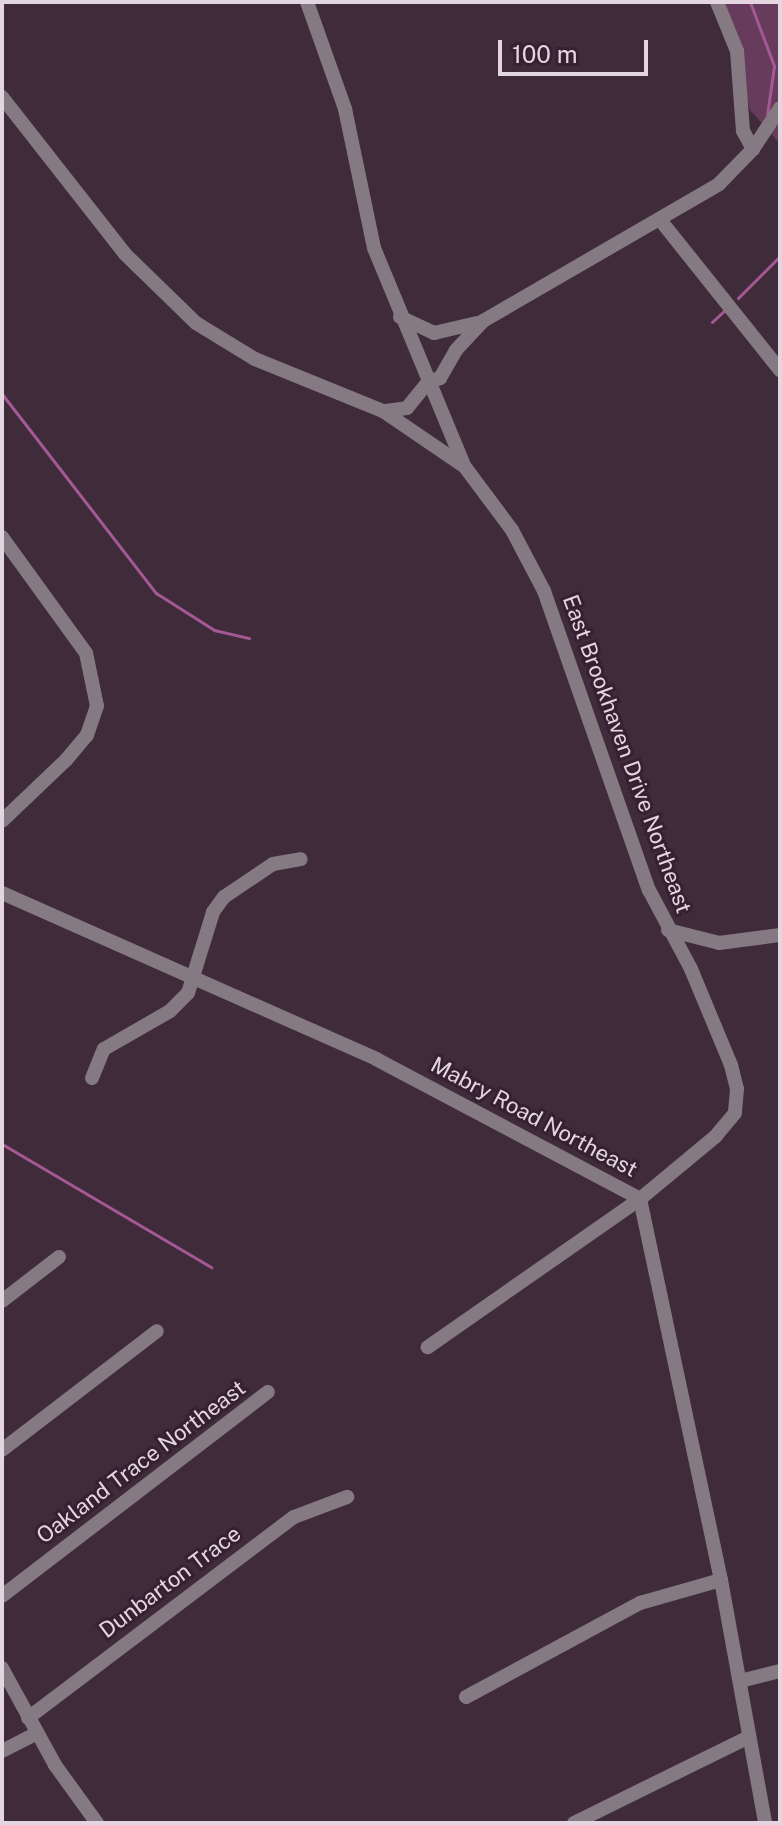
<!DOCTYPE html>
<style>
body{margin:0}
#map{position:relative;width:782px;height:1825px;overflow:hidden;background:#402b3b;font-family:"Public Sans",sans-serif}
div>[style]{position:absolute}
.green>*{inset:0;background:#663b5c}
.stream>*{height:3px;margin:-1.5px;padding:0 1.5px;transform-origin:1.5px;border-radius:1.5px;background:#a45994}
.minor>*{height:14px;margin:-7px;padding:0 7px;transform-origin:7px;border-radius:7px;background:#857a82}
span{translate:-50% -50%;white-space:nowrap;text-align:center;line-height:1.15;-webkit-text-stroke:6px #352131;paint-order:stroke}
.street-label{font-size:22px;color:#e4d6e0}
.frame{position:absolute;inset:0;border:4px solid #e4d6e0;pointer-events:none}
.scale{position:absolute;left:498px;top:40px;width:150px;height:36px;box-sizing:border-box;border:4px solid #e4d6e0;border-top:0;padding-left:10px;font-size:24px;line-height:28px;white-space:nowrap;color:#e4d6e0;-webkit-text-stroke:6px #352131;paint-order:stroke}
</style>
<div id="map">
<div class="green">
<i style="clip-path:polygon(725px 2px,780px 2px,780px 144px,750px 110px)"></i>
</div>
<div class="stream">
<i style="left:750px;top:2px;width:68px;rotate:69.4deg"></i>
<i style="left:774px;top:66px;width:49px;rotate:98.1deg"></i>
<i style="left:738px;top:298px;width:59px;rotate:-45deg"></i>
<i style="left:712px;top:322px;width:19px;rotate:-43deg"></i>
<i style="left:2px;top:394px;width:252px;rotate:52.3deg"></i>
<i style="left:156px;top:593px;width:69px;rotate:32.5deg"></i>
<i style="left:214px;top:630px;width:36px;rotate:13deg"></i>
<i style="left:2px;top:1144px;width:243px;rotate:30.5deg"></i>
</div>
<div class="minor">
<i style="left:307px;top:2px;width:114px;rotate:70.4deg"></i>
<i style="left:345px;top:109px;width:142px;rotate:78.2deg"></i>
<i style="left:374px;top:248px;width:233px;rotate:67.5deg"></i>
<i style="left:717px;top:2px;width:53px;rotate:67.8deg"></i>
<i style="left:737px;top:51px;width:80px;rotate:85.7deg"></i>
<i style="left:743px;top:131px;width:21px;rotate:61deg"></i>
<i style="left:2px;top:97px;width:199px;rotate:51.9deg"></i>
<i style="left:125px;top:254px;width:99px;rotate:44.2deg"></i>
<i style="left:196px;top:323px;width:69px;rotate:31.4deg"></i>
<i style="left:255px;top:359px;width:138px;rotate:22.1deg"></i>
<i style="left:383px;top:411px;width:99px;rotate:34.3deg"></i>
<i style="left:465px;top:467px;width:79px;rotate:53.3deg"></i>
<i style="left:512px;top:530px;width:69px;rotate:62.3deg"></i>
<i style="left:544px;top:591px;width:317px;rotate:70.7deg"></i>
<i style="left:649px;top:890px;width:89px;rotate:62deg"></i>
<i style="left:691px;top:969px;width:104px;rotate:67.4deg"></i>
<i style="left:731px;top:1065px;width:25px;rotate:76deg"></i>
<i style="left:737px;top:1089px;width:24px;rotate:95deg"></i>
<i style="left:735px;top:1113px;width:30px;rotate:130deg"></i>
<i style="left:716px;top:1136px;width:99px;rotate:140.3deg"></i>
<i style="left:640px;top:1199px;width:259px;rotate:145.1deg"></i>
<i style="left:661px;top:221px;width:191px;rotate:51.4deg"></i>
<i style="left:400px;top:317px;width:38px;rotate:25deg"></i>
<i style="left:434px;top:333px;width:44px;rotate:-13.1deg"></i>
<i style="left:428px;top:382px;width:13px;rotate:-18deg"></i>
<i style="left:440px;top:378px;width:32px;rotate:-60deg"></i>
<i style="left:456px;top:350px;width:40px;rotate:-47deg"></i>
<i style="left:483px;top:321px;width:273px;rotate:-30.1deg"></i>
<i style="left:719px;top:184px;width:49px;rotate:-45.8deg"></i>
<i style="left:753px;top:149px;width:49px;rotate:-56.6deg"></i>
<i style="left:386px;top:411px;width:21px;rotate:-8deg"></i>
<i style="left:407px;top:408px;width:33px;rotate:-51deg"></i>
<i style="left:2px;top:537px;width:143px;rotate:54.1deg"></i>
<i style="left:86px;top:653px;width:54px;rotate:78.3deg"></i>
<i style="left:97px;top:706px;width:31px;rotate:109deg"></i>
<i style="left:87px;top:735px;width:33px;rotate:130deg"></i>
<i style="left:66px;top:760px;width:88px;rotate:136.4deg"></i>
<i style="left:2px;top:893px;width:409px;rotate:23.9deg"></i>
<i style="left:376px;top:1059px;width:299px;rotate:27.9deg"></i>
<i style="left:668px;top:930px;width:53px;rotate:14.3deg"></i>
<i style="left:719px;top:943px;width:62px;rotate:-7.5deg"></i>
<i style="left:92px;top:1078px;width:31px;rotate:-68deg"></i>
<i style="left:104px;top:1049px;width:76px;rotate:-29.9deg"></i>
<i style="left:170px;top:1011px;width:25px;rotate:-45deg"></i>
<i style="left:188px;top:993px;width:85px;rotate:-72.8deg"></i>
<i style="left:213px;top:912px;width:19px;rotate:-54deg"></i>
<i style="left:224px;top:897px;width:59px;rotate:-34deg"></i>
<i style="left:273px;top:864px;width:28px;rotate:-10deg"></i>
<i style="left:640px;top:1199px;width:390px;rotate:78deg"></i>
<i style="left:721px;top:1580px;width:247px;rotate:79.7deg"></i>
<i style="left:2px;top:1301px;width:72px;rotate:-37.7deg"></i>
<i style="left:2px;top:1450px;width:195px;rotate:-37.5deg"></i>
<i style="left:2px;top:1596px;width:335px;rotate:-37.5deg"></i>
<i style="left:2px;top:1668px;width:111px;rotate:61.3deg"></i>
<i style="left:55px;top:1765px;width:72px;rotate:54.1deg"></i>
<i style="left:740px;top:1681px;width:41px;rotate:-14deg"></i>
<i style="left:466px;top:1697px;width:198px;rotate:-28.4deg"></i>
<i style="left:640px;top:1603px;width:84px;rotate:-15.9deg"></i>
<i style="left:28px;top:1718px;width:333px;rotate:-37.1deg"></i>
<i style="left:294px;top:1517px;width:57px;rotate:-20.7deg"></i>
<i style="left:2px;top:1751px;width:39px;rotate:-27deg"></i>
<i style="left:574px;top:1823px;width:195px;rotate:-26.2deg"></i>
</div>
<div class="street-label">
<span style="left:627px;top:754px;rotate:70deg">East Brookhaven Drive Northeast</span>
<span style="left:534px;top:1117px;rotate:28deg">Mabry Road Northeast</span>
<span style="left:141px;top:1462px;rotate:-37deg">Oakland Trace Northeast</span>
<span style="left:170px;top:1582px;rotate:-37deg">Dunbarton Trace</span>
</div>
<div class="frame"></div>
<div class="scale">100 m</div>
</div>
